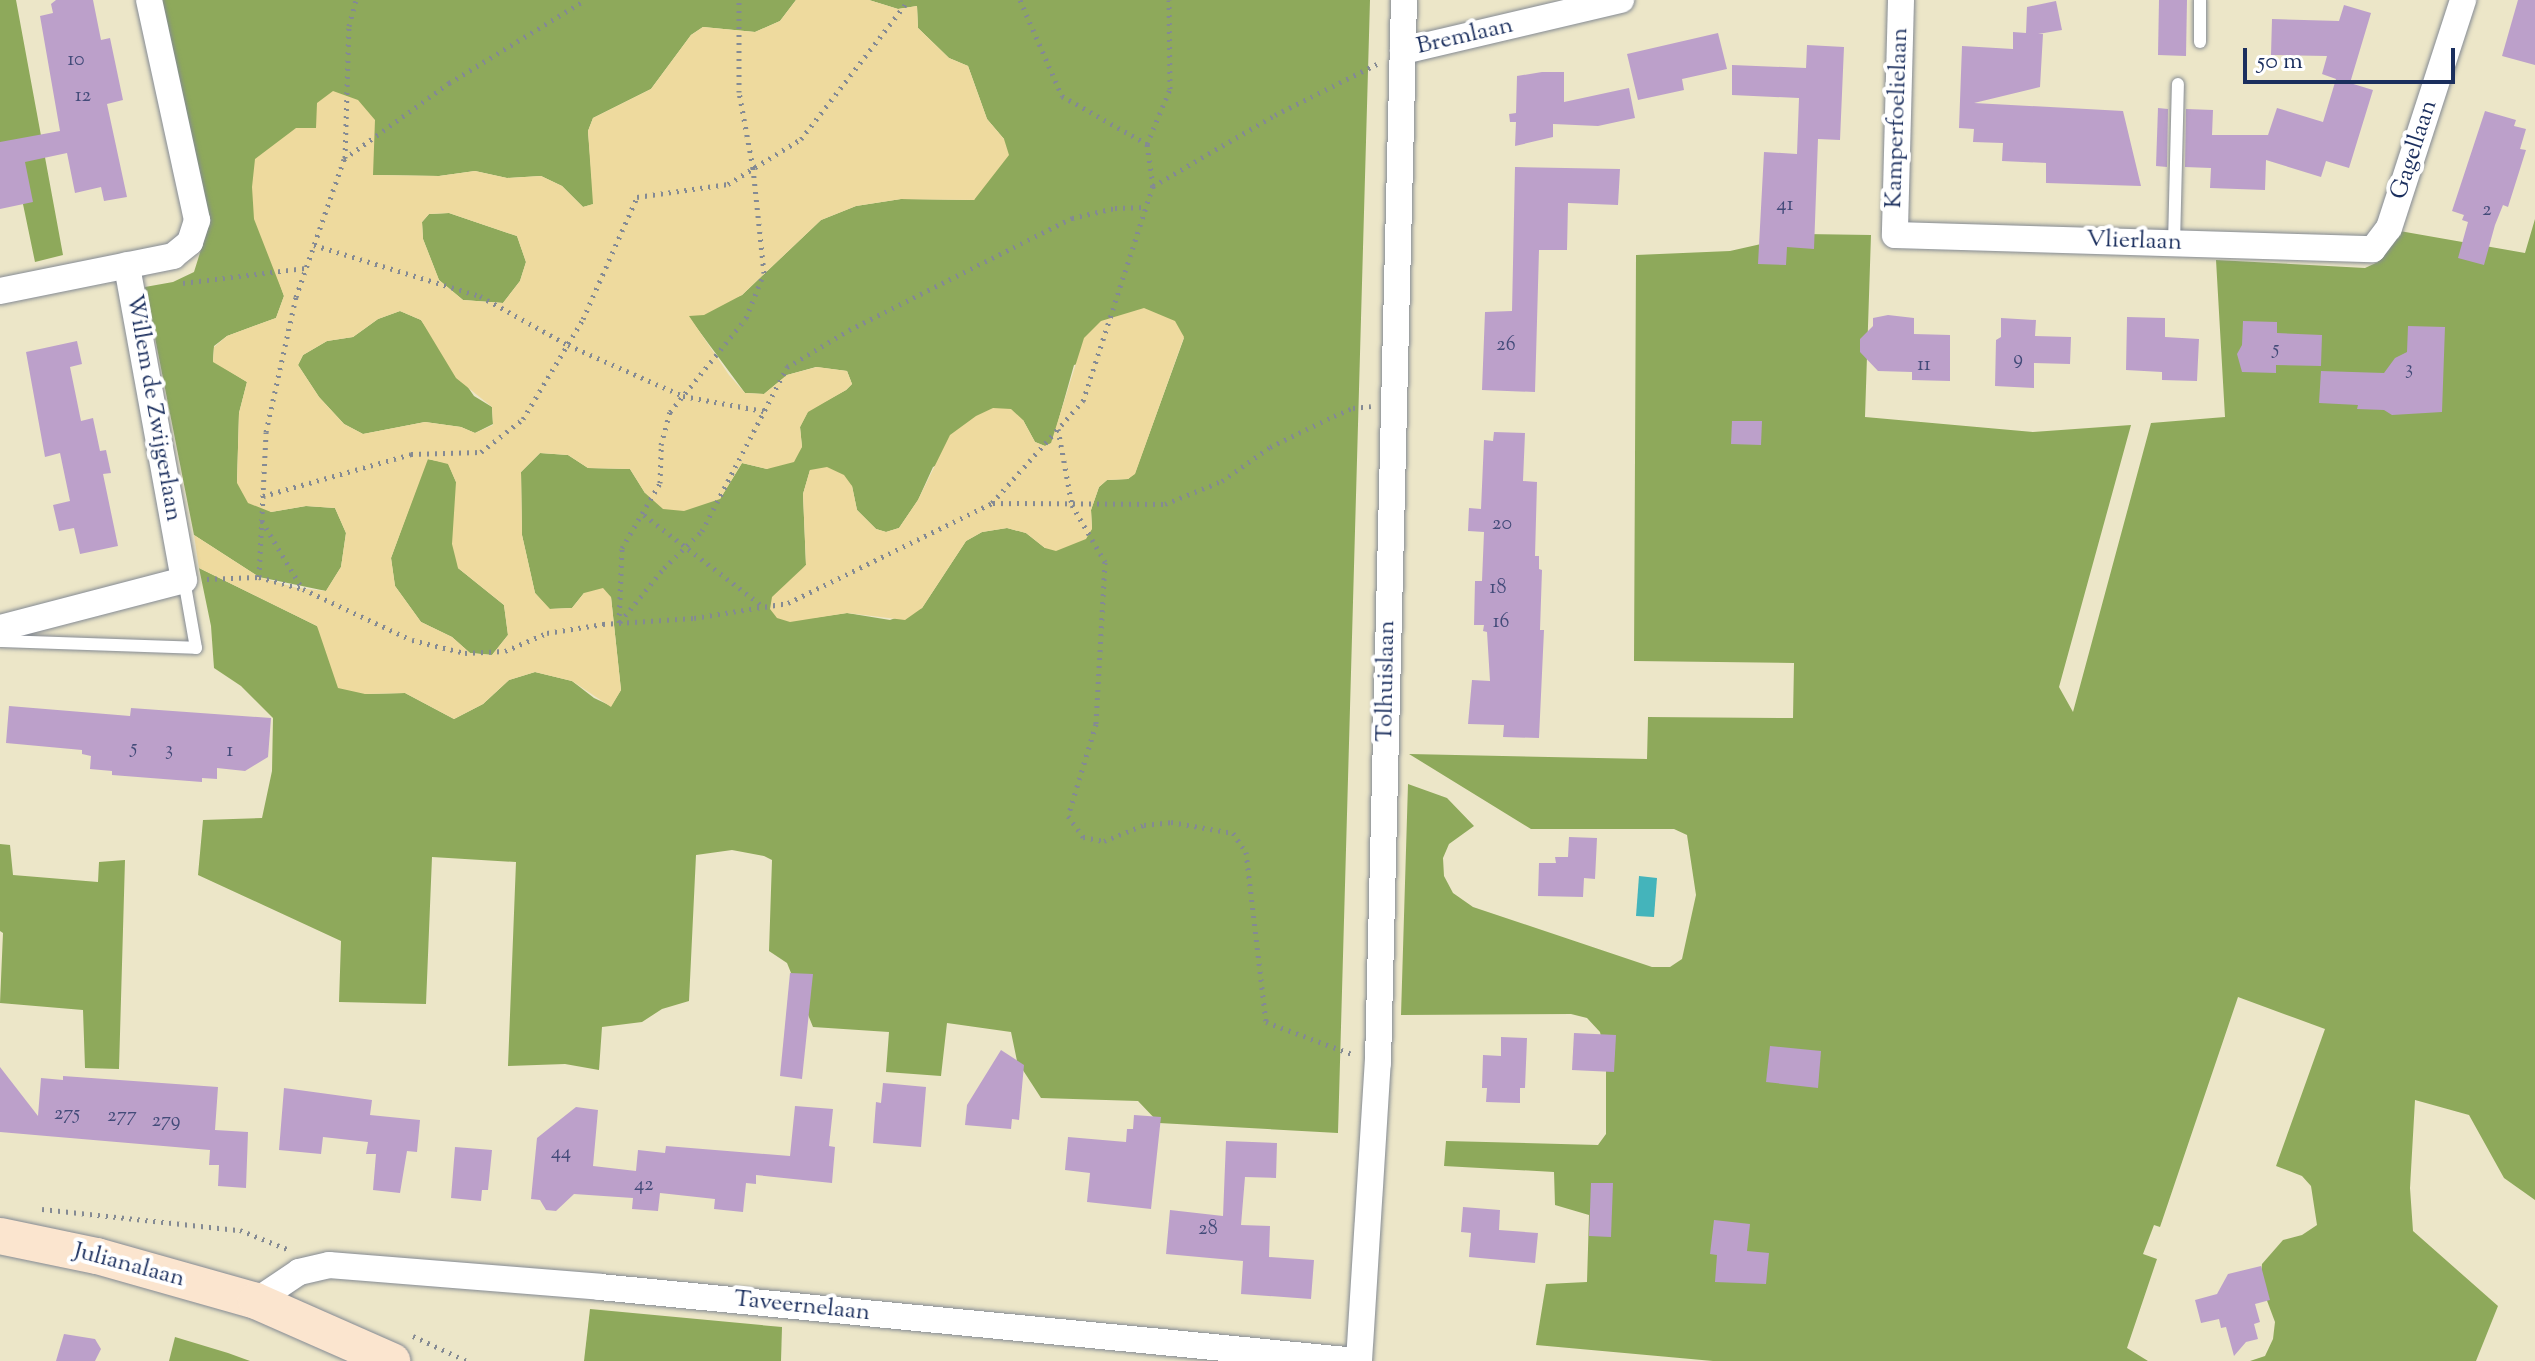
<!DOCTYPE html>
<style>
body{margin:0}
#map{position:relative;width:2535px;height:1361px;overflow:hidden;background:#ece6c8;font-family:"Sorts Mill Goudy",serif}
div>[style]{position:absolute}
.forest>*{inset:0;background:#8ea95b}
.sand>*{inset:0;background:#eeda9e}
.water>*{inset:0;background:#44b4bb}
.building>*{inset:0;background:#bca0ca}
.path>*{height:5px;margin-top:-2.5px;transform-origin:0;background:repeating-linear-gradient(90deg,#848a93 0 2px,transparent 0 8px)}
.roads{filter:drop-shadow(0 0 2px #848a93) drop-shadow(0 0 2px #848a93)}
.lane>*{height:12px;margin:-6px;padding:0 6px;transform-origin:6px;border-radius:6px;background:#fff}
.street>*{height:26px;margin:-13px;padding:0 13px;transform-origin:13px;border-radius:13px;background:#fff}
.secondary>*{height:36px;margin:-18px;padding:0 18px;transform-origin:18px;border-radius:18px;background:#fbe5cf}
span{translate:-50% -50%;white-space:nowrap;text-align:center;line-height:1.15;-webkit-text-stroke:8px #fff;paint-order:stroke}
.number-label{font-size:20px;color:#434b79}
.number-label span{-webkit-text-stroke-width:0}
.street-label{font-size:24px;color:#1b2f5e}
.scale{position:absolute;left:2243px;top:48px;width:212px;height:36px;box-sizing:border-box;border:4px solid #1b2f5e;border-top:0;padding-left:10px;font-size:24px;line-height:28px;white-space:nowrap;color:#1b2f5e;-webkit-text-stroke:6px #fff;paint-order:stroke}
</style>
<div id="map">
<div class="forest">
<i style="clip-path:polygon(0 0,16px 0,63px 255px,35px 262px,13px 156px,0 158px)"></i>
<i style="clip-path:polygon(162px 0,796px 0,780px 21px,755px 32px,703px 27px,691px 35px,651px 89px,593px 118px,588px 131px,594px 204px,583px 207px,562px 186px,541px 176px,507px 178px,475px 171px,439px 176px,373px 175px,373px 152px,317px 128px,274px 267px,284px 296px,276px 318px,227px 336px,214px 346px,213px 361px,247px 382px,239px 413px,237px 482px,271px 512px,306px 506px,335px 508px,346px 533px,341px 567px,326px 591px,259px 577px,194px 535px,145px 287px,173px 282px,194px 272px,208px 227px)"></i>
<i style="clip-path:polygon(evenodd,869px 0,1370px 0,1338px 1133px,1159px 1123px,1138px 1101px,1041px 1098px,1017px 1061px,1011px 1032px,947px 1023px,941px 1076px,886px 1072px,889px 1032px,813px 1027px,787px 963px,769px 951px,772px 860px,764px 856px,732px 850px,696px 855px,689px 1001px,662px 1009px,642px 1022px,602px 1027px,599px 1070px,565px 1064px,508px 1066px,516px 862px,432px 857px,426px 1004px,339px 1002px,341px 941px,198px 875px,203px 820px,262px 818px,272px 771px,273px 718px,241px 686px,214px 668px,211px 626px,199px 568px,317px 626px,365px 694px,405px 693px,454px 719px,483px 704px,509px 680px,535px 672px,572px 681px,594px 698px,611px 706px,621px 690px,611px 597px,584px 593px,572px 608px,549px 609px,535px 593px,522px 535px,521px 472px,540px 453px,568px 455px,588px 468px,630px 469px,645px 493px,720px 499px,742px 463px,767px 469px,802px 447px,800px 427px,808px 411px,846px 390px,852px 384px,847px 371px,816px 367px,787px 375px,764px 394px,745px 393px,688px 316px,742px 295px,821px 220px,856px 206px,901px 199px,974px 200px,1004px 139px,987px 119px,968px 66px,949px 58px,918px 28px,917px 6px,898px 9px,869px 0,1184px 338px,1135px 473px,1128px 479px,1107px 480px,1099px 487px,1091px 510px,1092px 529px,1045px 548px,1026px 533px,1007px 528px,982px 532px,966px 541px,922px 608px,890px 620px,847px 613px,812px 618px,797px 576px,806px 565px,803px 494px,810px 470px,852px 486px,857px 510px,876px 529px,886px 532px,899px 528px,918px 500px,933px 467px,1023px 420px,1035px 442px,1045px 446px,1052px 443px,1074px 365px,1184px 338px)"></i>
<i style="clip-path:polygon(449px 213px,517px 236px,526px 262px,520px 281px,503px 303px,463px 300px,439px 280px,423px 239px,422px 222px,429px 214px)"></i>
<i style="clip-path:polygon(2535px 219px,2535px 1200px,2504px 1178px,2469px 1115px,2415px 1100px,2410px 1188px,2413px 1231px,2498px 1306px,2476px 1361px,2250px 1361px,2265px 1356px,2273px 1339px,2275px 1322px,2260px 1282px,2262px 1264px,2283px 1240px,2302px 1235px,2317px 1225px,2311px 1186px,2302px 1176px,2276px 1166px,2325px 1029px,2238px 997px,2160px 1227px,2154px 1225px,2143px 1254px,2157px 1259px,2127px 1348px,2148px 1361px,1713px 1361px,1536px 1345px,1546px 1284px,1587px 1282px,1589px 1215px,1555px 1205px,1554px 1172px,1444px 1166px,1446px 1141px,1598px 1145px,1606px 1134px,1606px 1057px,1600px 1032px,1587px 1018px,1571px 1014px,1401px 1015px,1408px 784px,1447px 798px,1474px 826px,1449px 844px,1443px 858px,1444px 876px,1453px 893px,1473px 907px,1652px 967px,1670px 967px,1682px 959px,1696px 895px,1687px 835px,1674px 829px,1531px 829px,1409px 754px,1647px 759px,1648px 717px,1793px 718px,1794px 663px,1634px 661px,1636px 255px,1730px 251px,1805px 234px,1871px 235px,1865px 417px,2033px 432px,2131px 425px,2059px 687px,2073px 712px,2151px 423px,2225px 417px,2216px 260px,2365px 268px,2378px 262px,2394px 230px,2525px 253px)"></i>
<i style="clip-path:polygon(400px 311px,421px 320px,474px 396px,492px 407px,493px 424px,475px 433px,461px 427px,425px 422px,363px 434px,344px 424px,319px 397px,298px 365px,303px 355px,327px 341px,353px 337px,378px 319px)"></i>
<i style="clip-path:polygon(427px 459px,448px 463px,456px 482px,458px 568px,504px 605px,508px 635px,492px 655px,470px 653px,452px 637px,421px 622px,395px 586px,391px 558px)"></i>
<i style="clip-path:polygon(0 844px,10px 845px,13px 875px,98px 882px,99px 862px,125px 860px,119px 1069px,85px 1068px,83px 1010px,0 1003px,3px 933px,0 931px)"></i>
<i style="clip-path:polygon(590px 1309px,782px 1327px,781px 1361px,584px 1361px)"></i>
<i style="clip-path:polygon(175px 1337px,228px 1353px,250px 1361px,169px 1361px)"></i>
</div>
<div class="sand">
<i style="clip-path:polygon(evenodd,796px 0,869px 0,898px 9px,917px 6px,918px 28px,949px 58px,968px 66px,987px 119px,1004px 139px,1009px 155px,974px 200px,901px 199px,856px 206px,821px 220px,742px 295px,704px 315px,689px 316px,729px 375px,745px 393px,764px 394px,787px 375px,817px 367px,847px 371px,852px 384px,846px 390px,808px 412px,800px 427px,802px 447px,794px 462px,767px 469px,742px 463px,720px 499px,684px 511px,663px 509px,645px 493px,630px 469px,588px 468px,568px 455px,540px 453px,521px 472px,522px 535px,535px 593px,550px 609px,572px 608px,584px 593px,603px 588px,611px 597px,621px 690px,611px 707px,572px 681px,535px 672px,509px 680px,483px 704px,454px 719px,405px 693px,365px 694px,338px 688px,317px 626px,199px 568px,194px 535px,259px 577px,297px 588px,326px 591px,341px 567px,346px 533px,335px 508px,306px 506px,271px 512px,248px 503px,237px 483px,239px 413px,247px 382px,213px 362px,214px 347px,227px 336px,276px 318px,284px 296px,254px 219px,252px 187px,255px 159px,296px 128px,316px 128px,317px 103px,333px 91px,358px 100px,375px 120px,373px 175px,439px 176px,475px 171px,507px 178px,541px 176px,562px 186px,583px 207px,593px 204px,588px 131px,593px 118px,651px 89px,691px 35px,703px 27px,755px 32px,780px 21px,796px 0,449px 213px,517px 236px,526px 262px,520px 281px,503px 303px,463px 300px,439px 280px,423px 239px,422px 222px,429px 214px,449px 213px,796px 0,400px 311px,421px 320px,456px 378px,492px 407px,493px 425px,475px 433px,461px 427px,425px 422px,363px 434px,344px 424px,319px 397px,298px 365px,303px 355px,327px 341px,353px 337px,378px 319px,400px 311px,796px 0,428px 459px,448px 464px,456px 482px,452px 544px,458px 568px,504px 605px,508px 635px,492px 655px,470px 653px,452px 637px,421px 622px,395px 586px,391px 558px,428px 459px)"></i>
<i style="clip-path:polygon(1144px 308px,1175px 321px,1184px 337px,1135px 474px,1128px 479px,1107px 480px,1099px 487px,1091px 510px,1092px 529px,1086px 539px,1056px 551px,1045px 548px,1026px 533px,1007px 528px,982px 532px,966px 541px,922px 608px,905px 620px,847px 613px,790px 622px,777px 618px,770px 609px,772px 597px,806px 565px,803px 494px,810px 470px,827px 467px,844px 475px,852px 486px,857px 510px,876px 529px,886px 532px,899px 528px,918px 500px,950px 435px,976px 416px,993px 408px,1011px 409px,1023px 420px,1035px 442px,1045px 446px,1051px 443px,1084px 338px,1101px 321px)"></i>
</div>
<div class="water">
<i style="clip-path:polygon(1639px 876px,1657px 878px,1654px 917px,1636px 916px)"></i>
</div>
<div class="building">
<i style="clip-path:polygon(56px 0,93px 0,101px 40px,110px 38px,123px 100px,107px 104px,127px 197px,104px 201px,101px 187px,75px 193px,67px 153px,25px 162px,33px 202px,0 209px,0 142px,60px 131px,40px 16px,53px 13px,51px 4px)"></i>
<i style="clip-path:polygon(2159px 0,2187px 0,2186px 56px,2158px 55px)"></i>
<i style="clip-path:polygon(2518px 0,2535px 0,2535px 65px,2502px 56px)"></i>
<i style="clip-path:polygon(2056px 1px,2062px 30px,2038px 34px,2043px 34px,2040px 87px,1974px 103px,2123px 111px,2141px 186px,2046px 183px,2046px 163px,2002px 161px,2003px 143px,1973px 142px,1974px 129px,1959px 128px,1962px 46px,2013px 49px,2013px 32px,2026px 33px,2027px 7px)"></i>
<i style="clip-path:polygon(2344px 5px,2371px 13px,2350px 83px,2373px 90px,2349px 168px,2326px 161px,2321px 177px,2266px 160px,2265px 190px,2210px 188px,2211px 168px,2185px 167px,2186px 109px,2213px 110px,2212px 135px,2268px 135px,2277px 108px,2323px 122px,2336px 79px,2322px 74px,2327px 56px,2271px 55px,2272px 19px,2339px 21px)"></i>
<i style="clip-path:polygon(1718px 33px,1727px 69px,1682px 79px,1684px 90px,1638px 100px,1627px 54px)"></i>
<i style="clip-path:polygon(1807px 45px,1844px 47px,1840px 140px,1818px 139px,1814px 249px,1787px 247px,1786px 265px,1758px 264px,1764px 152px,1797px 154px,1799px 98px,1732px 95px,1732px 65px,1806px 68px)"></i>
<i style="clip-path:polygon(1542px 72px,1564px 72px,1564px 102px,1629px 88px,1635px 118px,1598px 126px,1553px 124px,1553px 137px,1515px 146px,1516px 122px,1510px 122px,1509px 114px,1516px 113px,1517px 76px)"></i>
<i style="clip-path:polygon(2158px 108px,2168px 109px,2167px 167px,2156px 166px)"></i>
<i style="clip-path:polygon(2485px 111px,2516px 120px,2514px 126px,2526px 129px,2520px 149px,2526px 150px,2508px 207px,2503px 205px,2495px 225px,2484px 265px,2458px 258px,2468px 222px,2462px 220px,2464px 215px,2452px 211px)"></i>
<i style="clip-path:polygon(1515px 167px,1620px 169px,1618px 205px,1568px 203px,1567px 250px,1539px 250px,1535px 392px,1482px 390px,1485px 312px,1512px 311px)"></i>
<i style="clip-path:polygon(1888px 315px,1914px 318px,1914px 334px,1950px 335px,1950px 381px,1912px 380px,1912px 372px,1878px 371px,1860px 352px,1860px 339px,1873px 326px,1873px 318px)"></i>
<i style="clip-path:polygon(2127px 317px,2165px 318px,2165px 337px,2199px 339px,2197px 381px,2162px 380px,2162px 372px,2126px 370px)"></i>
<i style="clip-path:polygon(2001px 318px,2036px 320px,2035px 336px,2071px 337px,2070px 364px,2034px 363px,2034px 388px,1995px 386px,1996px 340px,2001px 337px)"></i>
<i style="clip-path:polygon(2243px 321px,2277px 322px,2277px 333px,2322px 335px,2321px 366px,2276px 365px,2276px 373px,2242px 372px,2237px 354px,2242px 345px)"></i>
<i style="clip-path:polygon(2408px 326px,2445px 327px,2442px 412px,2392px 415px,2384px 410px,2357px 409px,2358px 405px,2319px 403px,2321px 371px,2384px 373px,2395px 358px,2407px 352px)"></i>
<i style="clip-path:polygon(77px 341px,82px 364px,70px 367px,81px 421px,93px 418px,100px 451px,106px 450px,111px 473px,103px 474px,118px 546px,80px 554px,74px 528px,59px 531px,53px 505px,70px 501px,60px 453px,45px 457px,26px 352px)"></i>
<i style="clip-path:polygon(1732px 421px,1762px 421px,1761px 445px,1731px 444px)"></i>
<i style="clip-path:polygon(1494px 432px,1525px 433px,1523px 481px,1537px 482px,1535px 556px,1539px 556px,1539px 569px,1542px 570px,1540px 630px,1544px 630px,1539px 738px,1503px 737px,1504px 725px,1468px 724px,1472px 680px,1490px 681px,1487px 632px,1483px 631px,1484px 625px,1474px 625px,1475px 581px,1482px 581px,1484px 532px,1468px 531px,1469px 508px,1481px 509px,1484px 440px,1493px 441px)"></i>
<i style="clip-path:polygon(9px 706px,130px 716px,131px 708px,271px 718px,268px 757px,245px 771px,217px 768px,217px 779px,202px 778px,202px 782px,112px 775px,112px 771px,90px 769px,91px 756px,82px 754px,82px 750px,6px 743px)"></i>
<i style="clip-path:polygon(1569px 837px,1597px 838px,1595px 879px,1584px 878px,1583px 897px,1538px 896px,1539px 863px,1556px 863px,1555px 857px,1568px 857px)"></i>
<i style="clip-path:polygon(790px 973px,813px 974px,802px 1079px,780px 1076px)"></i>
<i style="clip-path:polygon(1574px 1033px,1616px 1035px,1614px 1072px,1572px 1070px)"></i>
<i style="clip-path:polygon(1501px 1037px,1527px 1038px,1525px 1088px,1520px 1088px,1520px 1103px,1486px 1102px,1487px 1088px,1482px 1088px,1483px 1055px,1501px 1056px)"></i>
<i style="clip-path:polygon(1770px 1046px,1821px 1051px,1818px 1088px,1766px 1082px)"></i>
<i style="clip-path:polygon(1001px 1050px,1024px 1065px,1019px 1120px,1012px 1119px,1011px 1129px,965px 1125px,967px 1105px)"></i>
<i style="clip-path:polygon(0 1067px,38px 1116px,41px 1078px,63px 1080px,63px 1076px,218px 1087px,215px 1130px,248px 1132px,246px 1188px,218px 1186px,219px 1165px,209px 1165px,210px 1150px,0 1132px)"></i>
<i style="clip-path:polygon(883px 1083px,926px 1087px,921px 1147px,873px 1143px,876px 1102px,881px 1103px)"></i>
<i style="clip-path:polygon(284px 1088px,372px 1100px,370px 1115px,420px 1120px,417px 1152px,407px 1151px,400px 1193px,373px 1190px,376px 1154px,366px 1154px,368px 1142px,323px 1137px,321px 1154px,279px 1150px)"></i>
<i style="clip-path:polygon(795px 1106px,833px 1109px,829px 1146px,835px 1147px,832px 1183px,756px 1175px,756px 1184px,746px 1183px,743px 1212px,714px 1209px,715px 1199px,660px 1193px,658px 1211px,632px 1209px,633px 1198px,574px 1194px,556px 1211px,546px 1210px,540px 1200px,531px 1199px,537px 1138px,576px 1107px,598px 1110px,593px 1166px,636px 1171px,638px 1150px,665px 1153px,666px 1146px,790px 1156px)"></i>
<i style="clip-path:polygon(1134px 1115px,1161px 1117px,1151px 1209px,1087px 1202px,1090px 1173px,1065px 1170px,1068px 1137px,1126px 1142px,1127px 1129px,1133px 1129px)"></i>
<i style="clip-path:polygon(1226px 1141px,1277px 1143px,1276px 1178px,1245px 1177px,1241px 1225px,1270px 1226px,1269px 1257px,1314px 1260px,1311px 1299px,1241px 1294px,1243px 1261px,1166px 1254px,1170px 1210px,1223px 1216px)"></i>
<i style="clip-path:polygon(455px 1147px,492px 1150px,488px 1190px,482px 1190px,481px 1201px,451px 1198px)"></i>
<i style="clip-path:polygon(1591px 1183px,1613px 1183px,1611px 1237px,1589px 1236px)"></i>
<i style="clip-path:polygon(1463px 1207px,1500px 1210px,1499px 1230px,1538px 1233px,1535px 1263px,1469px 1257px,1471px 1233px,1461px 1232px)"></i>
<i style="clip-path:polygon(1714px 1220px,1750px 1224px,1747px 1251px,1769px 1253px,1766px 1284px,1715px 1282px,1717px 1255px,1710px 1254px)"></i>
<i style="clip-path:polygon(2261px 1266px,2270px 1300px,2255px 1304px,2260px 1322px,2254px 1324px,2258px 1339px,2246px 1342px,2234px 1356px,2226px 1327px,2221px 1328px,2219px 1319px,2201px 1323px,2195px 1300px,2217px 1294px,2228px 1274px)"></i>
<i style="clip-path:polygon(64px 1334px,95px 1339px,101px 1349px,95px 1361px,56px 1361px)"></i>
</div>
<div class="path">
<i style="left:1020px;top:0;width:105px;rotate:66.4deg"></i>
<i style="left:1062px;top:96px;width:98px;rotate:29.5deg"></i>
<i style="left:345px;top:158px;width:132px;rotate:-88.3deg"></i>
<i style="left:349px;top:26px;width:27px;rotate:-75deg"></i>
<i style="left:1153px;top:186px;width:141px;rotate:-30.2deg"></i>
<i style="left:1275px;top:115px;width:114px;rotate:-26.6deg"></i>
<i style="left:314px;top:245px;width:174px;rotate:17.1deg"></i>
<i style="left:480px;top:296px;width:101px;rotate:29.1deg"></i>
<i style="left:568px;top:345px;width:126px;rotate:23.9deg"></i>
<i style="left:683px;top:396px;width:82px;rotate:10.5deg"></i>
<i style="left:183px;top:283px;width:124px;rotate:-7deg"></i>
<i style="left:1058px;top:429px;width:77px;rotate:79.6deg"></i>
<i style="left:1072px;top:505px;width:66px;rotate:59.9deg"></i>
<i style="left:1105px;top:562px;width:162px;rotate:93.2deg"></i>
<i style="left:1096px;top:724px;width:96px;rotate:106.9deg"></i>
<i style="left:1068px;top:816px;width:26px;rotate:54deg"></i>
<i style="left:1083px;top:837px;width:21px;rotate:11deg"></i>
<i style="left:1104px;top:841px;width:43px;rotate:-21.8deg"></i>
<i style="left:1144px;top:825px;width:27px;rotate:-6deg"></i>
<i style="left:1171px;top:822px;width:63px;rotate:10.1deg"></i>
<i style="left:1233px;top:833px;width:23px;rotate:56deg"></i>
<i style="left:1246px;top:852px;width:171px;rotate:83.3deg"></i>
<i style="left:1266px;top:1022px;width:92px;rotate:20.4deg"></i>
<i style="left:263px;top:496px;width:154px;rotate:-15.8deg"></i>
<i style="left:411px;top:454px;width:70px;rotate:-1.6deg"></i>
<i style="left:481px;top:452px;width:53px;rotate:-38.2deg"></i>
<i style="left:523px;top:419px;width:117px;rotate:-59deg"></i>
<i style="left:583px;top:319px;width:133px;rotate:-66.1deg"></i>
<i style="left:637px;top:197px;width:92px;rotate:-8.1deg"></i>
<i style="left:728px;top:184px;width:86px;rotate:-31.7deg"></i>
<i style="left:801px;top:139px;width:176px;rotate:-52.2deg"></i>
<i style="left:993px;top:503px;width:172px;rotate:0.3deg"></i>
<i style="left:1165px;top:504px;width:61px;rotate:-22deg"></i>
<i style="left:1222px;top:481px;width:59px;rotate:-35.3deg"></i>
<i style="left:1270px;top:447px;width:71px;rotate:-25.8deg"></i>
<i style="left:1334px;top:416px;width:21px;rotate:-23deg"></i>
<i style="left:1353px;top:408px;width:18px;rotate:-6deg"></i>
<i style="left:644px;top:515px;width:151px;rotate:37.5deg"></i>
<i style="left:262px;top:521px;width:78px;rotate:59.2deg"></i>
<i style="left:259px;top:577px;width:46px;rotate:15.3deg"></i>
<i style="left:303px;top:589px;width:120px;rotate:25.1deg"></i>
<i style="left:412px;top:640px;width:55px;rotate:13.8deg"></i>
<i style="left:465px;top:653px;width:40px;rotate:-2.9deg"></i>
<i style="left:505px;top:651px;width:46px;rotate:-23.2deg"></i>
<i style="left:547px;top:633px;width:57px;rotate:-9.1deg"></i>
<i style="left:603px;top:624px;width:91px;rotate:-3.8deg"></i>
<i style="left:694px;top:618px;width:95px;rotate:-9.1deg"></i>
<i style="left:788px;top:603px;width:227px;rotate:-26.1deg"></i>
<i style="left:992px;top:503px;width:137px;rotate:-48.3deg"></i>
<i style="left:1083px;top:401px;width:226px;rotate:-72deg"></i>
<i style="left:1153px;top:186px;width:42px;rotate:-98.1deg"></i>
<i style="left:1147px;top:144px;width:60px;rotate:-67.3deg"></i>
<i style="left:1170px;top:89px;width:89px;rotate:-90.6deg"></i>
<i style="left:207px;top:579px;width:52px;rotate:-2.2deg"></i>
<i style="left:259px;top:577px;width:145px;rotate:-87.2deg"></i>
<i style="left:266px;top:432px;width:138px;rotate:-77.5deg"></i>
<i style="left:296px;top:297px;width:146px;rotate:-70.8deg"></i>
<i style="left:344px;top:159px;width:130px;rotate:-35.9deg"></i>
<i style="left:449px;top:83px;width:159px;rotate:-31.4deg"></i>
<i style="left:620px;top:622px;width:70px;rotate:-50.8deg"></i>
<i style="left:664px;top:568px;width:53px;rotate:-44.2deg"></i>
<i style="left:702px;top:531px;width:185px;rotate:-62.6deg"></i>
<i style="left:787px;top:367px;width:72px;rotate:-30.8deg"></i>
<i style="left:849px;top:330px;width:250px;rotate:-26.7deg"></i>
<i style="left:1072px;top:218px;width:44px;rotate:-13.1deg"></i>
<i style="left:1115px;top:208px;width:32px;rotate:-2deg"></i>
<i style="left:619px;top:623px;width:75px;rotate:-87.7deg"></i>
<i style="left:622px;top:548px;width:75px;rotate:-59.7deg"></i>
<i style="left:660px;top:483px;width:38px;rotate:-88deg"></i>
<i style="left:661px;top:445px;width:34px;rotate:-75deg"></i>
<i style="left:670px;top:412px;width:121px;rotate:-51deg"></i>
<i style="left:746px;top:318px;width:48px;rotate:-68.2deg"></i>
<i style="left:764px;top:273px;width:106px;rotate:-96deg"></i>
<i style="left:753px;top:168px;width:77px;rotate:-100.4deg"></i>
<i style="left:739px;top:92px;width:92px;rotate:-90deg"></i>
<i style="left:42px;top:1209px;width:199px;rotate:6.1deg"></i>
<i style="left:240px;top:1230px;width:51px;rotate:22deg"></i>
<i style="left:413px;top:1336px;width:60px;rotate:24.8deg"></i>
</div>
<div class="roads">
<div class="lane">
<i style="left:2200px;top:0;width:42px;rotate:90deg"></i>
<i style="left:2174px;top:244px;width:160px;rotate:-88.6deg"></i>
<i style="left:0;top:641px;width:196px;rotate:2deg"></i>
<i style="left:196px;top:648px;width:69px;rotate:-100deg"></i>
</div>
<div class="street">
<i style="left:1901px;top:0;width:235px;rotate:91.5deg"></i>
<i style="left:1895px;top:235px;width:478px;rotate:1.7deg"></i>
<i style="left:2373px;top:249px;width:26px;rotate:-53deg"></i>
<i style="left:2389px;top:228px;width:240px;rotate:-72deg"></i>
<i style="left:1403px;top:51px;width:224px;rotate:-13.2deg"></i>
<i style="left:0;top:291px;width:177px;rotate:-11.4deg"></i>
<i style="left:173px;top:256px;width:22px;rotate:-39deg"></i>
<i style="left:190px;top:242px;width:23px;rotate:-72deg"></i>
<i style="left:197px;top:220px;width:225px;rotate:-102.3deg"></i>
<i style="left:0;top:628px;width:190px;rotate:-14.6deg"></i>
<i style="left:184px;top:580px;width:320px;rotate:-100.3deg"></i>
<i style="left:256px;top:1301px;width:52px;rotate:-34deg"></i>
<i style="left:299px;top:1272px;width:31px;rotate:-13deg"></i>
<i style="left:329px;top:1265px;width:272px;rotate:4.6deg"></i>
<i style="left:600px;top:1287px;width:760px;rotate:5.59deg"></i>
<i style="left:1359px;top:1361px;width:299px;rotate:-86.4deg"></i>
<i style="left:1378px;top:1063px;width:1063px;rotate:-88.6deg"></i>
</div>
<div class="secondary">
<i style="left:0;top:1236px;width:99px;rotate:11.7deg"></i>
<i style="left:97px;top:1256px;width:165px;rotate:15.8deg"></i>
<i style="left:256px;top:1301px;width:149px;rotate:23.8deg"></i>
</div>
</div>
<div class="number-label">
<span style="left:76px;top:60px">10</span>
<span style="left:83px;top:96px">12</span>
<span style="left:1785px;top:205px">41</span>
<span style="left:2487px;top:210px">2</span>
<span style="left:1506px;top:345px">26</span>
<span style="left:2276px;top:349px">5</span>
<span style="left:2018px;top:359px">9</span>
<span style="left:1924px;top:365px">11</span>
<span style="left:2409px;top:369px">3</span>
<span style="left:1502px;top:524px">20</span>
<span style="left:1498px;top:588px">18</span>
<span style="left:1501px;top:622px">16</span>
<span style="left:134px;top:748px">5</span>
<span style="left:169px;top:750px">3</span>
<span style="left:230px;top:751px">1</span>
<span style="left:67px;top:1114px">275</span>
<span style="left:122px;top:1116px">277</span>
<span style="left:166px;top:1121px">279</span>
<span style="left:561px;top:1153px">44</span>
<span style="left:644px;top:1185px">42</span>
<span style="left:1208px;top:1229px">28</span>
</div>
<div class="street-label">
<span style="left:1465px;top:37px;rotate:-13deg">Bremlaan</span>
<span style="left:1898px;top:118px;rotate:-88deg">Kamperfoelielaan</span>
<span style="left:2415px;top:150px;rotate:-72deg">Gagellaan</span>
<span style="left:2134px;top:242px;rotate:2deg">Vlierlaan</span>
<span style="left:153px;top:408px;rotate:80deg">Willem de Zwijgerlaan</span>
<span style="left:1387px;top:681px;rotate:-89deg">Tolhuislaan</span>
<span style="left:129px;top:1266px;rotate:15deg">Julianalaan</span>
<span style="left:802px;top:1307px;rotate:6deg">Taveernelaan</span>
</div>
<div class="scale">50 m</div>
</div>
